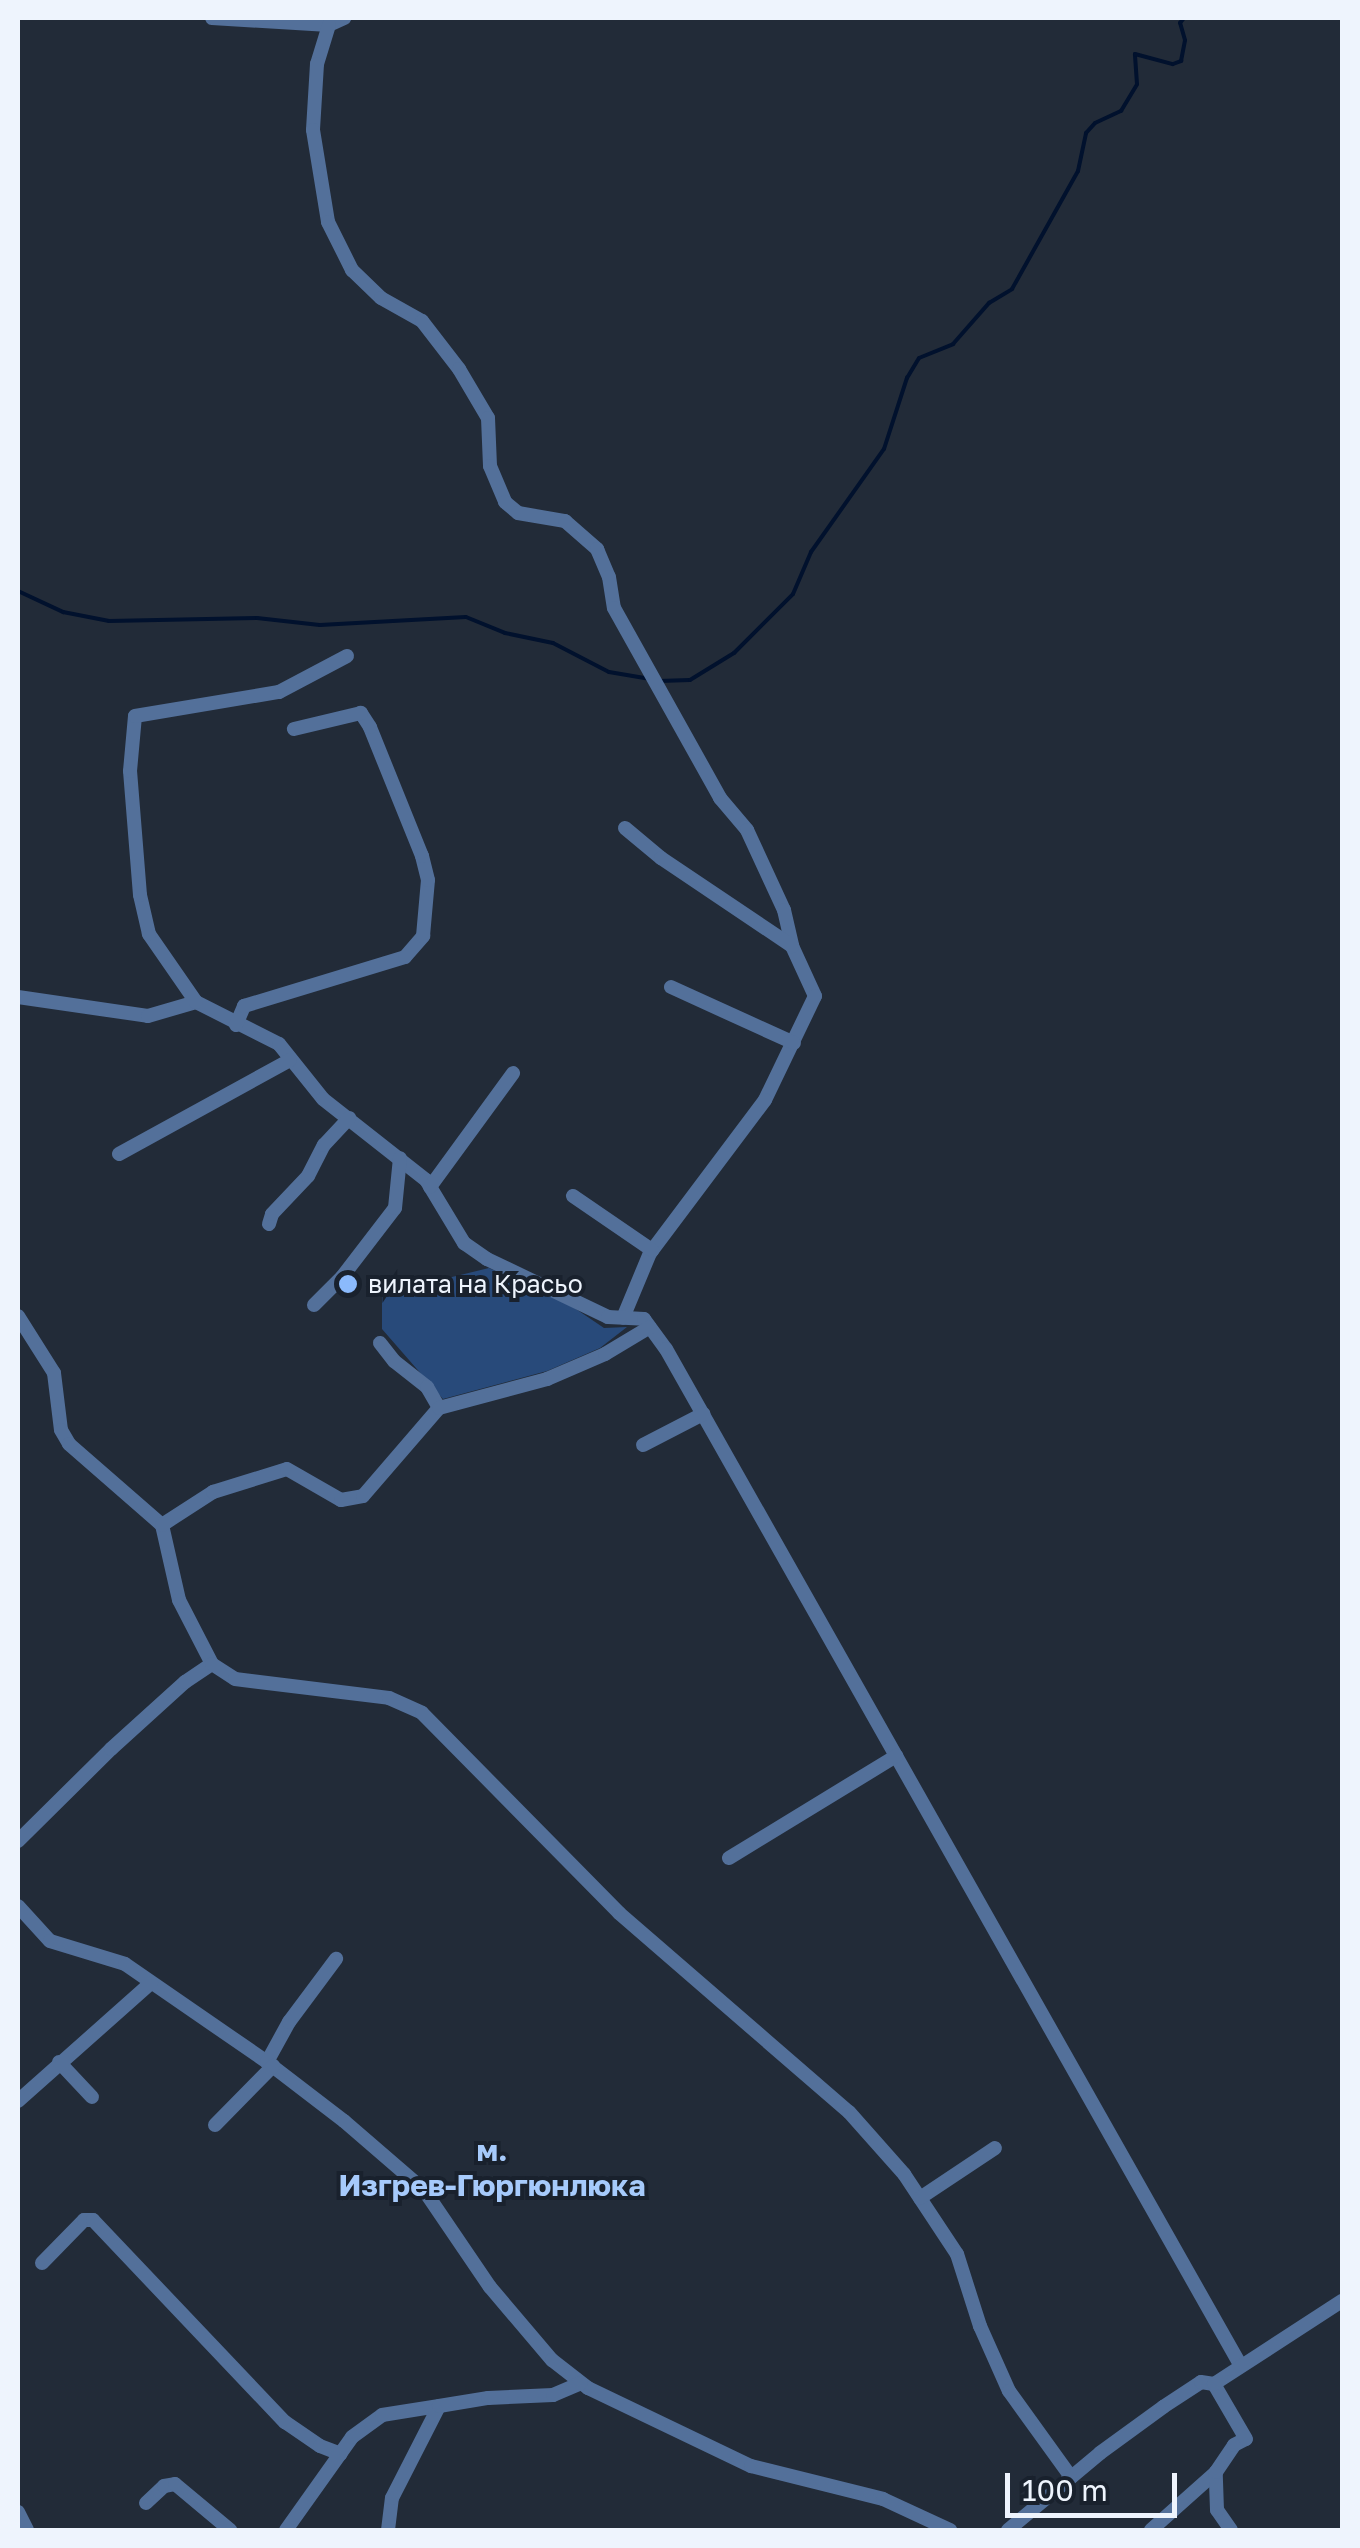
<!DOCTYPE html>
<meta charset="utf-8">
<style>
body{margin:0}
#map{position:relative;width:1360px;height:2548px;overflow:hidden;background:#222b38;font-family:"Golos Text",sans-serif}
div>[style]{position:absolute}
.green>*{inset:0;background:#284a7a}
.stream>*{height:4px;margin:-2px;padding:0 2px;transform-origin:2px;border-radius:2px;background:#01112d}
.minor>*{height:14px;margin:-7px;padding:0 7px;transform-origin:7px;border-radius:7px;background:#53709a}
.dots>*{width:28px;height:28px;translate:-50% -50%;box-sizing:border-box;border:5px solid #19212d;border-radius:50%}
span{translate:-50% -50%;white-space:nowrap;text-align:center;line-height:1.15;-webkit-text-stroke:8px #19212d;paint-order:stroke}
.poi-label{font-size:25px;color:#eef4fd}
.left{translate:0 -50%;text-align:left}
.quarter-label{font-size:30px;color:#a6cafb;font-weight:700}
.frame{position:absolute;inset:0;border:20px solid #eef4fd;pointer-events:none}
.scale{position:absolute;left:1005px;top:2473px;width:172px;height:45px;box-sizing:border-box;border:5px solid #eef4fd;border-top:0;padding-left:12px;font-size:30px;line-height:35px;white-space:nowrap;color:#eef4fd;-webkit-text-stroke:8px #19212d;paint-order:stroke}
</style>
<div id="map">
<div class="green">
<i style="clip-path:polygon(489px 1268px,570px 1305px,604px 1328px,627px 1327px,600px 1348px,547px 1371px,443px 1399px,382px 1329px,382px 1294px)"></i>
</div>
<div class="stream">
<i style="left:18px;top:591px;width:50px;rotate:25deg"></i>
<i style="left:63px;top:612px;width:47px;rotate:11.1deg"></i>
<i style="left:109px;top:621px;width:148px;rotate:-1.2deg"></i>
<i style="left:257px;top:618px;width:63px;rotate:6.3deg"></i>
<i style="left:320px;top:625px;width:146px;rotate:-3.1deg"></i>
<i style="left:466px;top:617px;width:42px;rotate:22.3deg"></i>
<i style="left:505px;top:633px;width:49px;rotate:11.8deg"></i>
<i style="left:553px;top:643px;width:63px;rotate:27.4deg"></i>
<i style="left:609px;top:672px;width:42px;rotate:9.7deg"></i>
<i style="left:659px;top:681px;width:31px;rotate:-2deg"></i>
<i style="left:690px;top:680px;width:52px;rotate:-31.5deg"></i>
<i style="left:734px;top:653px;width:83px;rotate:-45deg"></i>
<i style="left:793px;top:594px;width:46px;rotate:-66.8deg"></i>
<i style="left:811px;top:552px;width:126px;rotate:-54.7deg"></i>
<i style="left:884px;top:449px;width:75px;rotate:-72.1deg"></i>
<i style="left:907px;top:378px;width:23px;rotate:-59deg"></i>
<i style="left:919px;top:358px;width:37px;rotate:-22deg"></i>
<i style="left:953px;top:344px;width:55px;rotate:-48.7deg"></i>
<i style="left:989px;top:303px;width:27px;rotate:-31deg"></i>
<i style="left:1012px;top:289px;width:135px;rotate:-60.8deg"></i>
<i style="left:1078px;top:171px;width:39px;rotate:-78deg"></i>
<i style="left:1086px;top:133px;width:13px;rotate:-48deg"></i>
<i style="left:1095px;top:123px;width:29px;rotate:-25deg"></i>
<i style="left:1121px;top:111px;width:31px;rotate:-59deg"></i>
<i style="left:1137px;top:84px;width:30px;rotate:-94deg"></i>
<i style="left:1135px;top:54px;width:39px;rotate:15deg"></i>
<i style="left:1173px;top:64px;width:9px;rotate:-21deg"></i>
<i style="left:1181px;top:61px;width:21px;rotate:-79deg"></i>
<i style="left:1185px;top:40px;width:18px;rotate:-106deg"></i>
<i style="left:1180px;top:23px;width:6px;rotate:-51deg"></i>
</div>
<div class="minor">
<i style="left:212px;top:18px;width:117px;rotate:3.4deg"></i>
<i style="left:329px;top:25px;width:17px;rotate:-25deg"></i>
<i style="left:329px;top:25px;width:41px;rotate:107.1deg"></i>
<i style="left:317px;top:64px;width:66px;rotate:93.5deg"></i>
<i style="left:313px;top:130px;width:93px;rotate:80.7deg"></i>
<i style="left:328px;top:222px;width:54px;rotate:63.4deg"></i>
<i style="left:352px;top:270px;width:40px;rotate:44deg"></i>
<i style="left:381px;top:298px;width:47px;rotate:29.3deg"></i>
<i style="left:422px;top:321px;width:61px;rotate:52.4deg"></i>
<i style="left:459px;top:369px;width:57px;rotate:59.4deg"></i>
<i style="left:488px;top:418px;width:48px;rotate:87.6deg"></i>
<i style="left:490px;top:466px;width:39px;rotate:67deg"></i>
<i style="left:505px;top:502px;width:17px;rotate:40deg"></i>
<i style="left:518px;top:513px;width:48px;rotate:9.7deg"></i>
<i style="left:565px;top:521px;width:43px;rotate:41.2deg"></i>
<i style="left:597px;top:549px;width:30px;rotate:67deg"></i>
<i style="left:609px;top:577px;width:31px;rotate:81deg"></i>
<i style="left:614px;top:608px;width:218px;rotate:60.8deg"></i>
<i style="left:720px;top:798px;width:42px;rotate:49.8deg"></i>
<i style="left:747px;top:830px;width:88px;rotate:65.2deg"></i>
<i style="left:784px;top:910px;width:37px;rotate:77deg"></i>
<i style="left:792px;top:946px;width:55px;rotate:65.3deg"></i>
<i style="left:815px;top:996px;width:115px;rotate:115.7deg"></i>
<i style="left:765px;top:1100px;width:191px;rotate:126.9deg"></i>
<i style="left:650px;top:1253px;width:70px;rotate:112.6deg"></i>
<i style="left:625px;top:828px;width:47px;rotate:39.8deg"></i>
<i style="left:661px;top:858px;width:158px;rotate:33.9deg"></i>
<i style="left:671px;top:987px;width:135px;rotate:24.5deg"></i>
<i style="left:18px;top:997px;width:131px;rotate:8.3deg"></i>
<i style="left:148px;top:1016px;width:50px;rotate:-16.3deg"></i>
<i style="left:196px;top:1002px;width:93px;rotate:26.8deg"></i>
<i style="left:279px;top:1044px;width:70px;rotate:51.3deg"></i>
<i style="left:323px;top:1099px;width:131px;rotate:38.2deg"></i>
<i style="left:426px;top:1180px;width:74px;rotate:58.9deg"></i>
<i style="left:464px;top:1243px;width:28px;rotate:35deg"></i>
<i style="left:487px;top:1259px;width:134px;rotate:25.6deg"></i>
<i style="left:608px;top:1317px;width:36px;rotate:3deg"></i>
<i style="left:644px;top:1319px;width:37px;rotate:54deg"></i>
<i style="left:666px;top:1349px;width:1168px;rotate:60.52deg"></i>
<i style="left:196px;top:1002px;width:83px;rotate:-124.7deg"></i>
<i style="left:149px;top:934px;width:40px;rotate:-103deg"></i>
<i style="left:140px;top:895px;width:124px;rotate:-94.6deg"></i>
<i style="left:130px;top:771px;width:55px;rotate:-84.8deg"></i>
<i style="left:135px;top:716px;width:146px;rotate:-9.5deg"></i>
<i style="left:279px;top:692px;width:77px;rotate:-27.9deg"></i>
<i style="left:236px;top:1025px;width:21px;rotate:-67deg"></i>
<i style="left:244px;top:1006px;width:168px;rotate:-16.9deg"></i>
<i style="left:405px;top:957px;width:28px;rotate:-49deg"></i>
<i style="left:423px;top:936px;width:56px;rotate:-84.9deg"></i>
<i style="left:428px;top:880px;width:25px;rotate:-104deg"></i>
<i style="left:422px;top:856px;width:139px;rotate:-112deg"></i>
<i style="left:370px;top:727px;width:17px;rotate:-123deg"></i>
<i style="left:361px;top:713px;width:69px;rotate:166.6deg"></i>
<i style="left:119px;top:1154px;width:195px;rotate:-28.8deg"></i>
<i style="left:430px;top:1187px;width:141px;rotate:-53.9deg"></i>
<i style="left:573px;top:1196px;width:96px;rotate:34.4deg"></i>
<i style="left:269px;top:1224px;width:10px;rotate:-73deg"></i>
<i style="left:272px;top:1214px;width:52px;rotate:-46.5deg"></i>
<i style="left:308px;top:1176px;width:35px;rotate:-63deg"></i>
<i style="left:324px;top:1145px;width:37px;rotate:-47deg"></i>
<i style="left:314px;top:1305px;width:40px;rotate:-45deg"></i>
<i style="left:342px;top:1277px;width:87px;rotate:-52.5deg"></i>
<i style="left:395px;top:1208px;width:50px;rotate:-84.3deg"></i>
<i style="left:18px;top:1316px;width:67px;rotate:57.7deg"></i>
<i style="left:54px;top:1373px;width:57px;rotate:83deg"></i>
<i style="left:61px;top:1430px;width:16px;rotate:60deg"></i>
<i style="left:69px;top:1444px;width:123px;rotate:41.1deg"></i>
<i style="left:162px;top:1525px;width:77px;rotate:77.2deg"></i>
<i style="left:179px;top:1600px;width:72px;rotate:62.7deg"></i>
<i style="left:380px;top:1343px;width:23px;rotate:52deg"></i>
<i style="left:394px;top:1361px;width:42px;rotate:38.2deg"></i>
<i style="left:427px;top:1387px;width:24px;rotate:60deg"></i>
<i style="left:643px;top:1445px;width:68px;rotate:-27.3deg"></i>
<i style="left:162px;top:1525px;width:61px;rotate:-32.9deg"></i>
<i style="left:213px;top:1492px;width:77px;rotate:-17.3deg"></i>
<i style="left:287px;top:1469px;width:62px;rotate:29.9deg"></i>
<i style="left:341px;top:1500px;width:22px;rotate:-10deg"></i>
<i style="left:363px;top:1496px;width:116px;rotate:-49.2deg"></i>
<i style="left:439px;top:1408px;width:112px;rotate:-15deg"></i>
<i style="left:547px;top:1379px;width:63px;rotate:-23.3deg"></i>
<i style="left:605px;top:1354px;width:52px;rotate:-31deg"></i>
<i style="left:18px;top:1841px;width:131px;rotate:-44.7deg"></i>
<i style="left:111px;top:1749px;width:100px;rotate:-42.2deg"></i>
<i style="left:185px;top:1682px;width:32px;rotate:-34deg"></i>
<i style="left:212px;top:1664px;width:27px;rotate:33deg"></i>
<i style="left:235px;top:1679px;width:155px;rotate:7deg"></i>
<i style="left:389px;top:1698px;width:36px;rotate:24deg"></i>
<i style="left:422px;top:1713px;width:281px;rotate:45.4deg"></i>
<i style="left:619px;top:1913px;width:304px;rotate:40.9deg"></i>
<i style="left:849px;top:2112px;width:83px;rotate:48.4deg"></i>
<i style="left:904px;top:2174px;width:96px;rotate:56.5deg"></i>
<i style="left:957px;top:2254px;width:76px;rotate:72.3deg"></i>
<i style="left:980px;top:2326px;width:71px;rotate:66deg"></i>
<i style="left:1009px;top:2391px;width:106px;rotate:54.2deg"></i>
<i style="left:729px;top:1858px;width:196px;rotate:-31.4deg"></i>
<i style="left:18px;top:1906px;width:47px;rotate:47.6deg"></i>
<i style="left:50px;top:1941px;width:78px;rotate:17deg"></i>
<i style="left:125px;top:1964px;width:173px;rotate:34.6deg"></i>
<i style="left:267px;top:2062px;width:97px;rotate:37.5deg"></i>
<i style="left:344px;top:2121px;width:106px;rotate:40.8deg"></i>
<i style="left:424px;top:2190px;width:117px;rotate:55.8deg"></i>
<i style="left:490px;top:2287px;width:96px;rotate:49.7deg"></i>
<i style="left:552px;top:2360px;width:46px;rotate:37.9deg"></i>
<i style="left:588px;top:2388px;width:181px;rotate:25.6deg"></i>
<i style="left:751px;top:2466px;width:136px;rotate:14deg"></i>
<i style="left:883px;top:2499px;width:74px;rotate:24.8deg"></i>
<i style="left:59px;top:2062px;width:48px;rotate:46.7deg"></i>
<i style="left:267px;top:2062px;width:46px;rotate:-61.2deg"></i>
<i style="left:289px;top:2022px;width:79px;rotate:-53.3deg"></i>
<i style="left:18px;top:2101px;width:178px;rotate:-41.6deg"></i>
<i style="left:215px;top:2125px;width:83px;rotate:-45.5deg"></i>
<i style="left:920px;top:2198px;width:90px;rotate:-33.7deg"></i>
<i style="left:42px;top:2263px;width:60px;rotate:-45.7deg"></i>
<i style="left:84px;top:2220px;width:9px"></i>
<i style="left:93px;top:2220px;width:279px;rotate:46.5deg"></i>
<i style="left:285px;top:2422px;width:42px;rotate:34.4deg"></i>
<i style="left:320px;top:2446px;width:22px;rotate:21deg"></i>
<i style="left:146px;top:2503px;width:25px;rotate:-43deg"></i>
<i style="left:164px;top:2486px;width:11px;rotate:-10deg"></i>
<i style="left:175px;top:2484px;width:72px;rotate:39.9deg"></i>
<i style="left:18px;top:2512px;width:20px;rotate:63deg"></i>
<i style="left:286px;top:2530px;width:114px;rotate:-54.6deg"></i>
<i style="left:352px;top:2437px;width:37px;rotate:-36deg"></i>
<i style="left:382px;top:2415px;width:58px;rotate:-9deg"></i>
<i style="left:388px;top:2530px;width:32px;rotate:-83deg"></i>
<i style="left:392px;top:2498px;width:103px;rotate:-62.9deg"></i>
<i style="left:439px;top:2406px;width:50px;rotate:-9.3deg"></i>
<i style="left:488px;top:2398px;width:65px;rotate:-2.6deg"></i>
<i style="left:553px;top:2395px;width:30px;rotate:-23deg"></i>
<i style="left:1008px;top:2530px;width:120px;rotate:-39.9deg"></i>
<i style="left:1100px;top:2453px;width:78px;rotate:-36.1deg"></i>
<i style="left:1163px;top:2407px;width:45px;rotate:-33.3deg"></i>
<i style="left:1201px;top:2382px;width:13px;rotate:9deg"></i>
<i style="left:1151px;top:2530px;width:87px;rotate:-41.7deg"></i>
<i style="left:1231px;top:2530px;width:24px;rotate:-125deg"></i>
<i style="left:1217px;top:2510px;width:38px;rotate:-92deg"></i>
<i style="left:1216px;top:2472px;width:32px;rotate:-56deg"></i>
<i style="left:1234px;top:2445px;width:13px;rotate:-27deg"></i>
<i style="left:1246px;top:2439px;width:64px;rotate:-120.2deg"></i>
<i style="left:1214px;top:2384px;width:153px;rotate:-33deg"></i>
</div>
<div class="dots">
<i style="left:348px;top:1284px;background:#8bbafc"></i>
</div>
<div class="poi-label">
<span class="left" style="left:368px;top:1284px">вилата на Красьо</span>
</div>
<div class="quarter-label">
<span style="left:492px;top:2167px">м.<br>Изгрев-Гюргюнлюка</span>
</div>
<div class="frame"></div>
<div class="scale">100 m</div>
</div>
